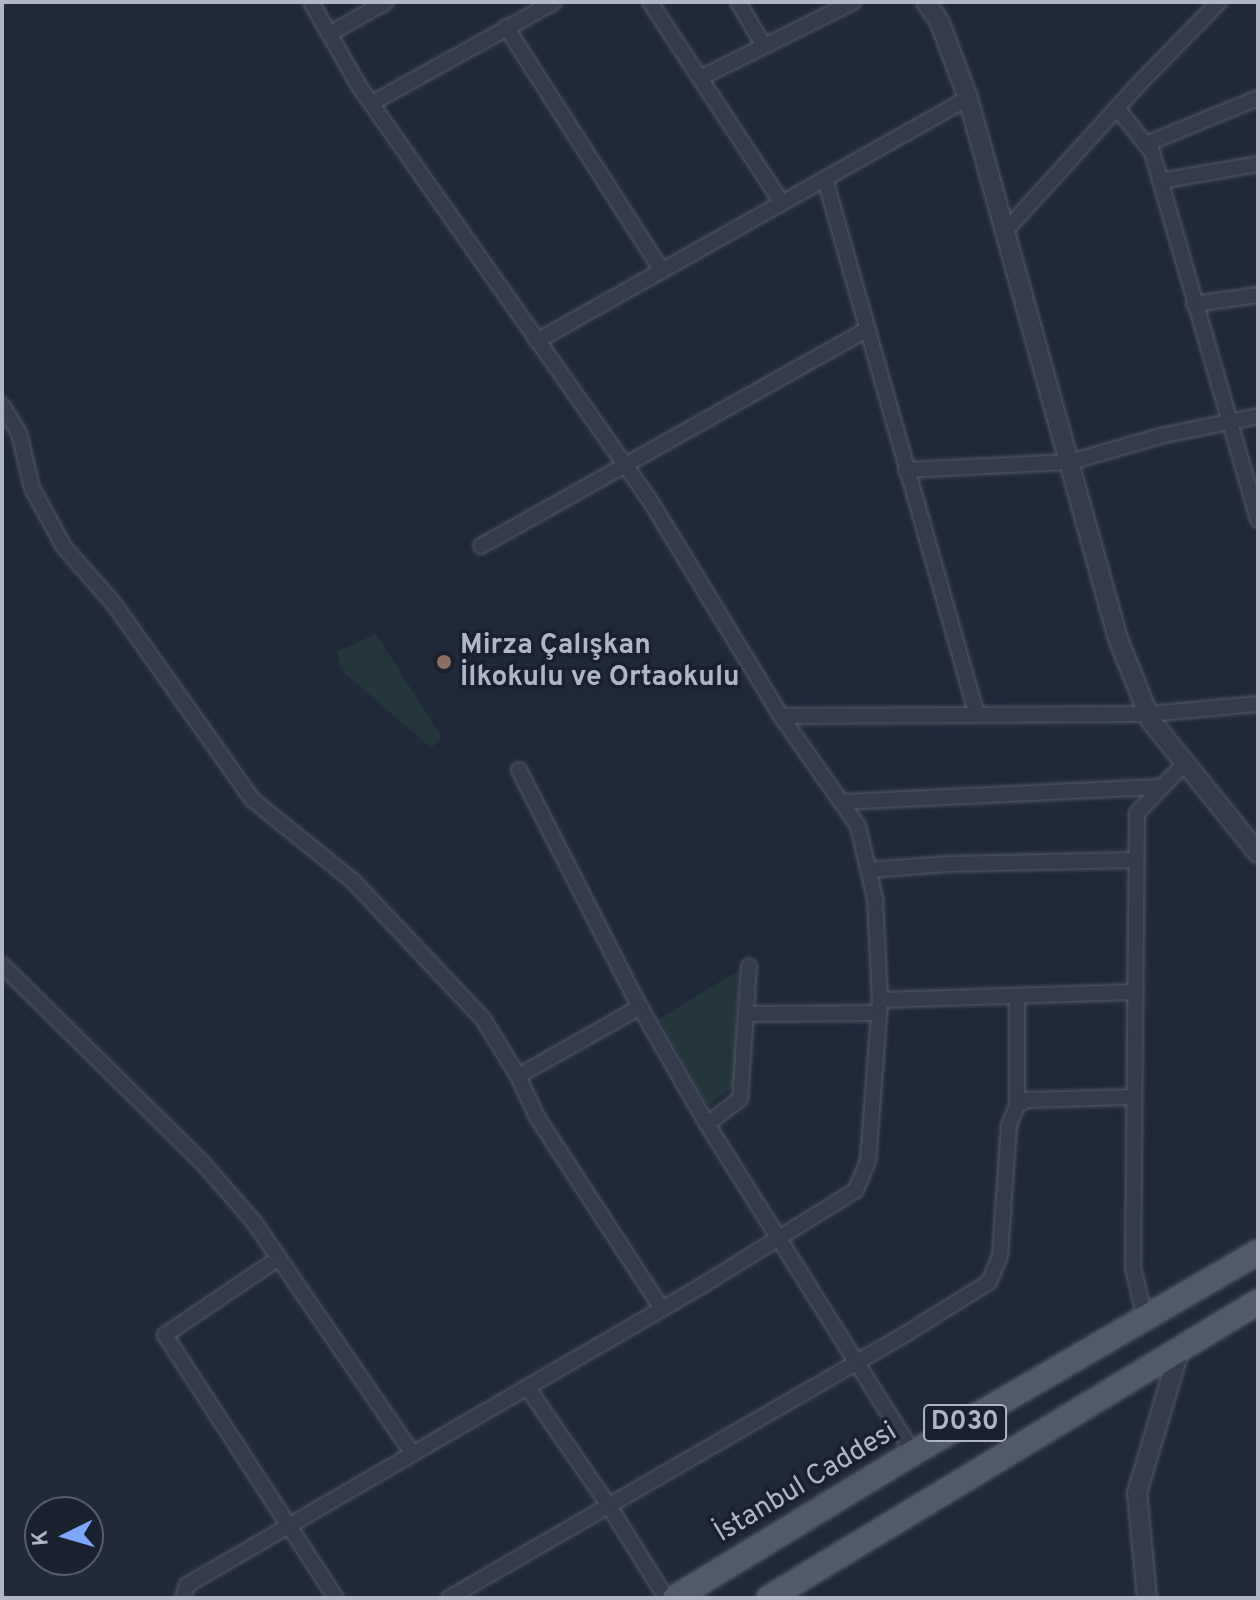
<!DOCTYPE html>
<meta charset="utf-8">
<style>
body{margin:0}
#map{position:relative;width:1260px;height:1600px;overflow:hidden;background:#20293a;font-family:Overpass,sans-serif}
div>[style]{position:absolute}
.green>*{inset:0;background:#22363b}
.roads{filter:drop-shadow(0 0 2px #515968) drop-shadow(0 0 2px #515968)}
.minor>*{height:14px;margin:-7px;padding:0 7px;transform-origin:7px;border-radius:7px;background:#343b4a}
.tertiary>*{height:18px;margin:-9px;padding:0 9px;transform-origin:9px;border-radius:9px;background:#343b4a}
.primary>*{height:24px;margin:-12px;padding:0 12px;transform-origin:12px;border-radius:12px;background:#515a6a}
.dots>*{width:22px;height:22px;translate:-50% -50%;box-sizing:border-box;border:4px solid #19212f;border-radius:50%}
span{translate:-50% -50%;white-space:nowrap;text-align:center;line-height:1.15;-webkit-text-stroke:7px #19212f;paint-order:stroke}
.shield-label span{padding:2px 6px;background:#19212f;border:2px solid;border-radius:6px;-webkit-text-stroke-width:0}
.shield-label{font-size:26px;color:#aeb6c7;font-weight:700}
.poi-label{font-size:28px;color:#aeb6c7;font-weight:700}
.left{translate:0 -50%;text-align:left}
.street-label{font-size:28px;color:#aeb6c7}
.frame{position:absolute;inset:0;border:4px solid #aeb6c7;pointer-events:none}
.north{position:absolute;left:24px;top:1496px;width:80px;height:80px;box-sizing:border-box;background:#19212f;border:2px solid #555d6c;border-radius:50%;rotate:265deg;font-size:22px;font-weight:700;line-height:32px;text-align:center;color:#aeb6c7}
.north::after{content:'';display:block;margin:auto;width:28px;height:36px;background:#7da6fc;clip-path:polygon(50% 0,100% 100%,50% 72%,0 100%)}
</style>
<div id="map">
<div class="green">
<i style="clip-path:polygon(376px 634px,442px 737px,431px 748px,340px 669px,338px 651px)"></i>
<i style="clip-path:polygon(739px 970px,734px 1086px,708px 1106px,659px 1019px)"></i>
</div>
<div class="roads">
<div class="minor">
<i style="left:650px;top:2px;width:240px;rotate:56.7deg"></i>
<i style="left:738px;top:2px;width:51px;rotate:59.4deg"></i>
<i style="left:506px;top:27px;width:290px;rotate:57.4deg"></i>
<i style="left:329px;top:34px;width:65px;rotate:-29.3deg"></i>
<i style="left:700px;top:78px;width:171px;rotate:-26.4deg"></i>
<i style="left:372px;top:103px;width:208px;rotate:-29deg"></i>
<i style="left:1117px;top:108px;width:56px;rotate:51.5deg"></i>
<i style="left:1152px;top:152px;width:383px;rotate:73.9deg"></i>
<i style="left:1146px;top:144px;width:121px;rotate:-22.3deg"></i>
<i style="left:825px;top:179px;width:557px;rotate:74.17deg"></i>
<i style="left:1160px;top:181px;width:99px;rotate:-9.8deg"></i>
<i style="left:1007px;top:229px;width:192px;rotate:-47.7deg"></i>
<i style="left:1136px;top:87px;width:119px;rotate:-45.7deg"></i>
<i style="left:1194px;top:304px;width:65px;rotate:-8deg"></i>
<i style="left:537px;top:341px;width:495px;rotate:-29.4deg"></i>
<i style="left:2px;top:405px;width:33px;rotate:59deg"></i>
<i style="left:19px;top:433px;width:57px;rotate:76.7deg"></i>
<i style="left:32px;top:488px;width:67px;rotate:61.5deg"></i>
<i style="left:64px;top:547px;width:76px;rotate:48.7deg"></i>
<i style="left:114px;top:604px;width:240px;rotate:54.7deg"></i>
<i style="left:253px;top:800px;width:129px;rotate:39deg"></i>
<i style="left:353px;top:881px;width:190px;rotate:46.7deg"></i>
<i style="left:483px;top:1019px;width:67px;rotate:58.4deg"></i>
<i style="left:518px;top:1076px;width:45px;rotate:65.1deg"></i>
<i style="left:537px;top:1117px;width:229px;rotate:56.9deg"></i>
<i style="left:906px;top:470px;width:164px;rotate:-2.8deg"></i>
<i style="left:1070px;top:462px;width:94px;rotate:-16.1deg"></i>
<i style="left:1160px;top:436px;width:100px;rotate:-11.5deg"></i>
<i style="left:481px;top:546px;width:444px;rotate:-29.3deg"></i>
<i style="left:781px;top:716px;width:367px;rotate:-0.3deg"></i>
<i style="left:1148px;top:714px;width:110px;rotate:-5.2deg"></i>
<i style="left:519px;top:770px;width:266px;rotate:63deg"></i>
<i style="left:640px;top:1007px;width:135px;rotate:60.2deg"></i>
<i style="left:707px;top:1124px;width:388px;rotate:57.9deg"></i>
<i style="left:842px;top:802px;width:320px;rotate:-2.7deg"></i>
<i style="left:868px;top:870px;width:80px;rotate:-4.3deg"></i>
<i style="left:948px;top:864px;width:188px;rotate:-1.2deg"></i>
<i style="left:2px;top:965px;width:281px;rotate:44.6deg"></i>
<i style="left:202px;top:1162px;width:79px;rotate:49.1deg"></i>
<i style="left:254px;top:1222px;width:281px;rotate:55.6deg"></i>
<i style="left:880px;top:1000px;width:255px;rotate:-1.8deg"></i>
<i style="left:746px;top:1014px;width:133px;rotate:-0.4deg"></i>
<i style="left:518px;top:1076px;width:140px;rotate:-29.5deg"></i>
<i style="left:1017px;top:1106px;width:110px;rotate:-90deg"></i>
<i style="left:707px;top:1124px;width:41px;rotate:-37.1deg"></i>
<i style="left:740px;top:1099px;width:133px;rotate:-86.1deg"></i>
<i style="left:279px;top:1258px;width:138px;rotate:146deg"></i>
<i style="left:165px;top:1335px;width:314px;rotate:57deg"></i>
<i style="left:1145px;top:1318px;width:51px;rotate:-103.5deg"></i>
<i style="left:1133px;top:1268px;width:455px;rotate:-89.5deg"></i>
<i style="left:1137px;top:813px;width:69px;rotate:-46.2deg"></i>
<i style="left:527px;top:1387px;width:145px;rotate:55.4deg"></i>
<i style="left:609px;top:1506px;width:108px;rotate:58.2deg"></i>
<i style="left:183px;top:1598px;width:14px;rotate:-73deg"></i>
<i style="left:187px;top:1585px;width:597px;rotate:-30.17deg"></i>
<i style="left:703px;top:1285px;width:180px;rotate:-31.8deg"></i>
<i style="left:856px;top:1190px;width:31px;rotate:-68deg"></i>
<i style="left:868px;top:1161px;width:161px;rotate:-85.7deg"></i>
<i style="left:880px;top:1000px;width:101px;rotate:-92.8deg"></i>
<i style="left:875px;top:899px;width:75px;rotate:-103.1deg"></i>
<i style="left:858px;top:826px;width:134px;rotate:-125deg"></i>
<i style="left:781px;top:716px;width:254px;rotate:-121.3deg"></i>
<i style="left:649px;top:499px;width:505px;rotate:-125.08deg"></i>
<i style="left:359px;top:86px;width:97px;rotate:-119.7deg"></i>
<i style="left:449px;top:1598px;width:526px;rotate:-30.03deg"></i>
<i style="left:904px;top:1335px;width:100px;rotate:-31.9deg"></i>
<i style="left:989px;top:1282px;width:28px;rotate:-67deg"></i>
<i style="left:1000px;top:1256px;width:131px;rotate:-86.1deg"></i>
<i style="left:1009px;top:1125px;width:21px;rotate:-67deg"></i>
<i style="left:1017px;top:1106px;width:11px;rotate:-34deg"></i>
<i style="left:1026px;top:1100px;width:108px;rotate:-1.6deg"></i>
</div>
<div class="tertiary">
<i style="left:926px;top:2px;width:25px;rotate:56deg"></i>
<i style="left:940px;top:23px;width:80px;rotate:69.5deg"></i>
<i style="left:968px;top:98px;width:561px;rotate:74.5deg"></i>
<i style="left:1118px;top:639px;width:88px;rotate:68.1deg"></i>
<i style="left:1151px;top:721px;width:170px;rotate:51deg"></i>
<i style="left:1147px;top:1598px;width:105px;rotate:-95.4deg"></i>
<i style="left:1137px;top:1493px;width:151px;rotate:-73.5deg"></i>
</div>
<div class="primary">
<i style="left:675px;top:1598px;width:279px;rotate:-31.4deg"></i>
<i style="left:913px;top:1453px;width:399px;rotate:-30.2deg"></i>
<i style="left:769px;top:1598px;width:572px;rotate:-31.19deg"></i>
</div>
</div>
<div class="dots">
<i style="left:444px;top:662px;background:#8d6e63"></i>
</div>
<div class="shield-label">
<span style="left:965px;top:1423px">D030</span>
</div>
<div class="poi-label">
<span class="left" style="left:460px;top:662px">Mirza Çalışkan<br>İlkokulu ve Ortaokulu</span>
</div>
<div class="street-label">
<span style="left:806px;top:1483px;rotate:-31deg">İstanbul Caddesi</span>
</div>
<div class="frame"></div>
<div class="north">K</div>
</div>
